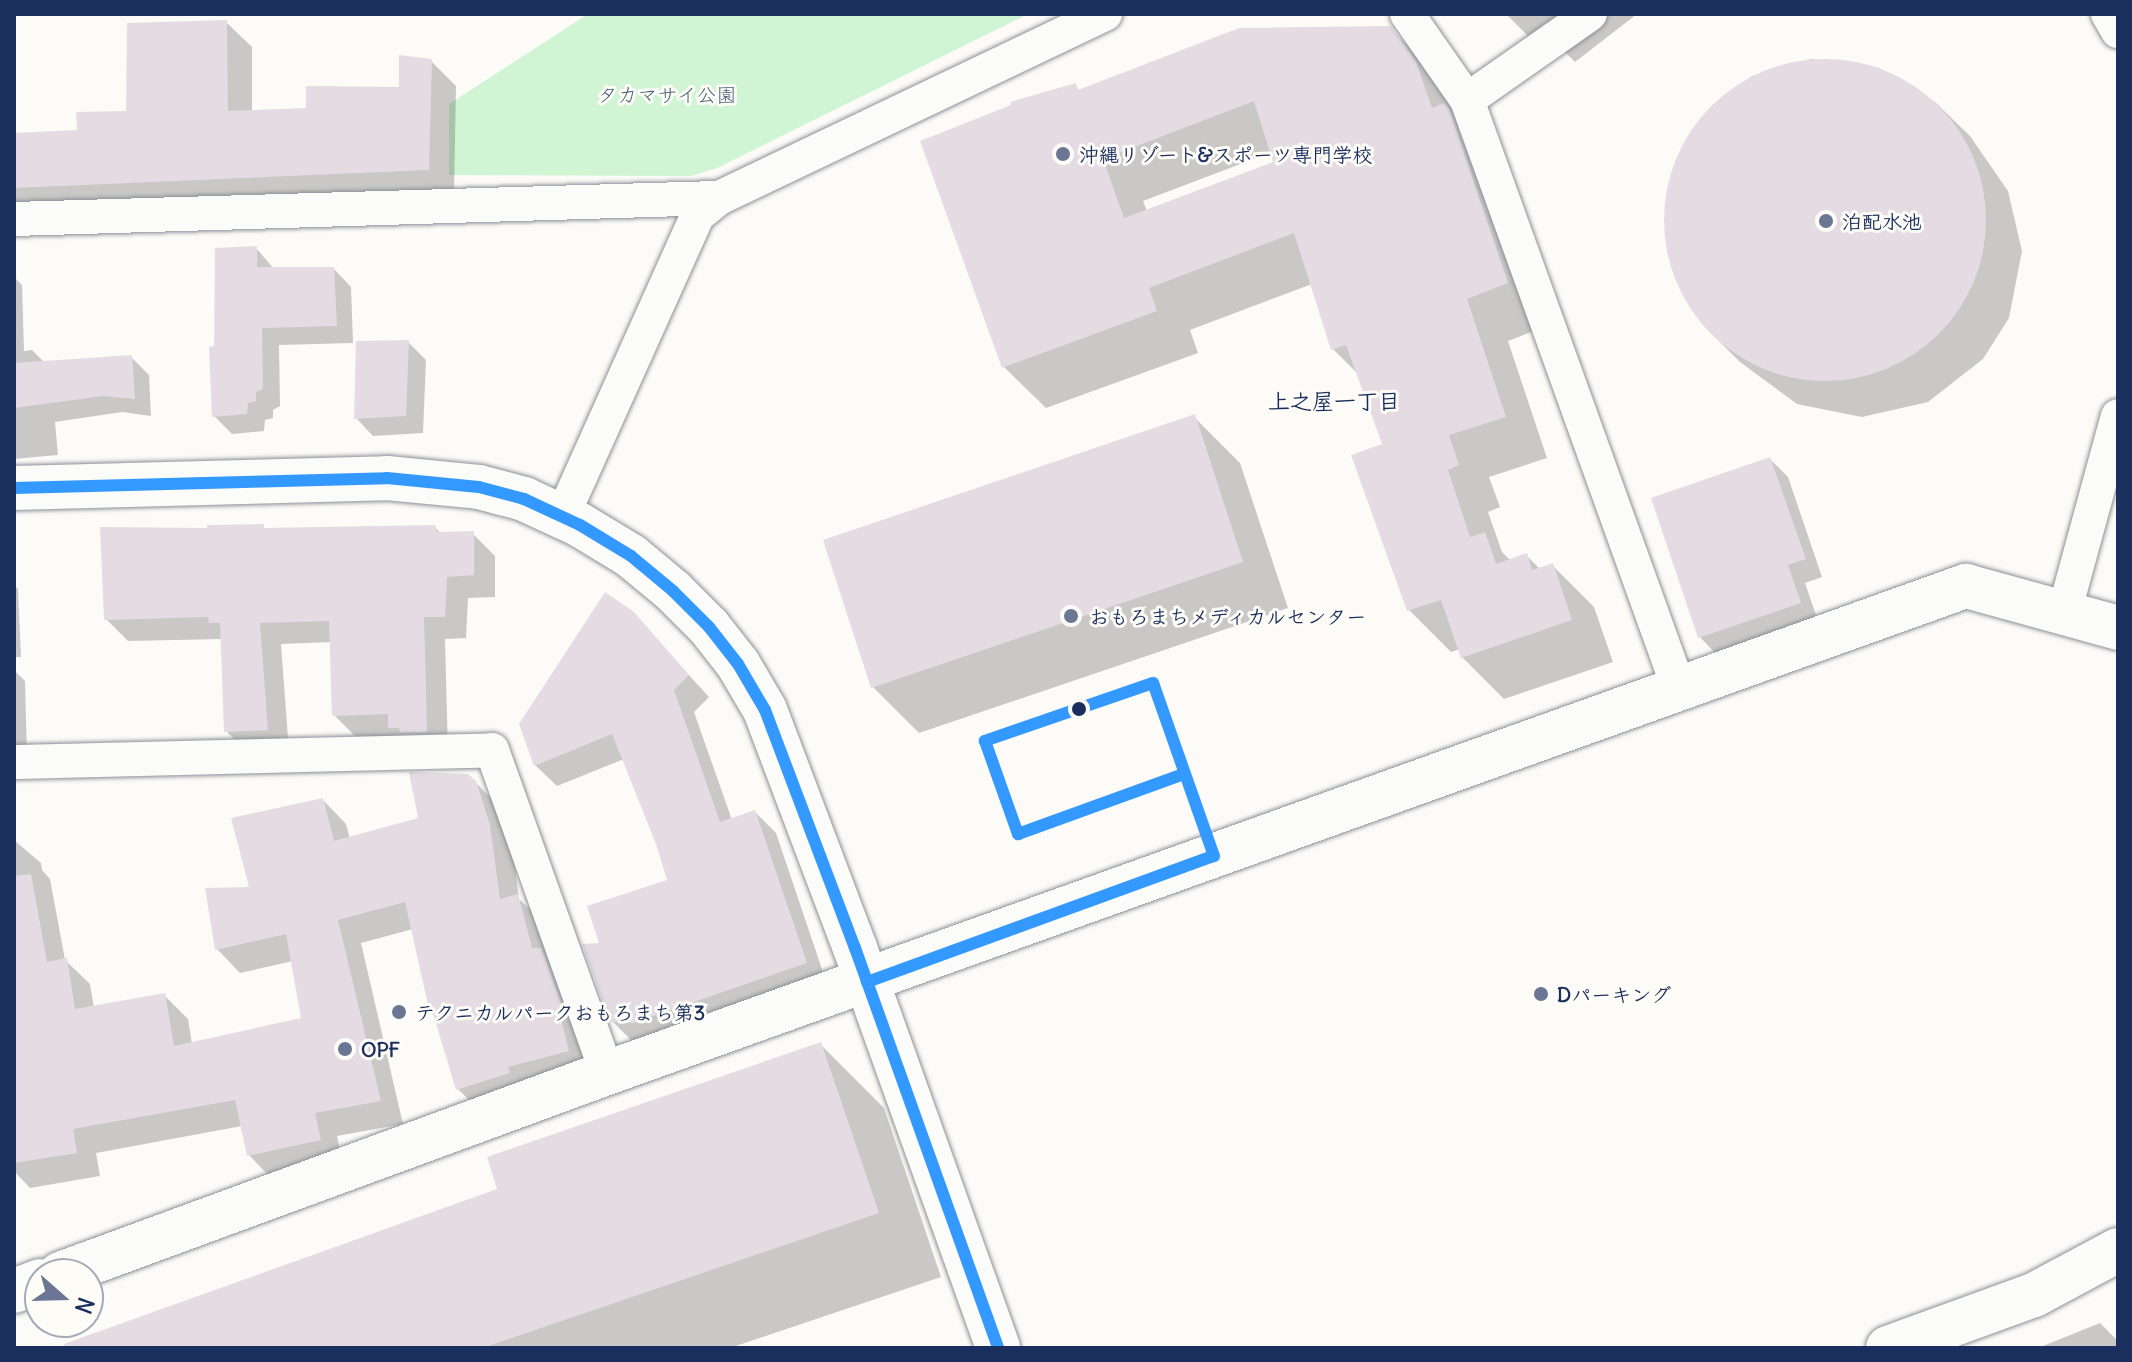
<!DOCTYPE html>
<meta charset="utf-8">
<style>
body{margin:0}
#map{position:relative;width:2132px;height:1362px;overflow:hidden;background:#fcfbf8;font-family:Delius,"Klee One",sans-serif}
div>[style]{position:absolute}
.green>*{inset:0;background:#d1f4d5}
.shadow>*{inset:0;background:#0003}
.building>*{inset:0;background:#e4dce2}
.round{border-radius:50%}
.roads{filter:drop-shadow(0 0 2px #8c9097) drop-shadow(0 0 2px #8c9097)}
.minor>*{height:34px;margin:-17px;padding:0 17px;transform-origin:17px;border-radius:17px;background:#fbfbf9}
.tertiary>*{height:44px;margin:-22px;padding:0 22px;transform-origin:22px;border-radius:22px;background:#fbfbf9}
.bus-1>*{height:12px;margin:-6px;padding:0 6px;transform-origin:6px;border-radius:6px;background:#39f}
.dots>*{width:22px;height:22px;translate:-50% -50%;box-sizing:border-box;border:4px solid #fdfcf7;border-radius:50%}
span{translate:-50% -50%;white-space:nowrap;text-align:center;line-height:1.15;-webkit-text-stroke:6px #fdfcf7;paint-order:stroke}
.park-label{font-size:20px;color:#405f74}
.poi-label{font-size:20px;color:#1b2f5e;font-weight:700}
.left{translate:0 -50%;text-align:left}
.neighbourhood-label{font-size:22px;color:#1b2f5e;font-weight:700}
.frame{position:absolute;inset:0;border:16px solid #1b2f5e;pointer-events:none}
.north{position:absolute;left:24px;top:1258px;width:80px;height:80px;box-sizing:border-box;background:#fdfcf7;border:2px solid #a3aaba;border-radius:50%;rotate:110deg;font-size:22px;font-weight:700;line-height:32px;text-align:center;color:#1b2f5e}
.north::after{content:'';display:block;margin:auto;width:28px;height:36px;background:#6a7694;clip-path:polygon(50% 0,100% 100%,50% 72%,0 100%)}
</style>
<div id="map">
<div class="green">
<i style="clip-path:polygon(588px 14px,1028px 14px,717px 168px,691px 176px,449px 175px,449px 104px)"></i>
</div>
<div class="shadow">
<i style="clip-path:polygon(1506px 14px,1637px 14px,1575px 62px,1546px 33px,1534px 42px)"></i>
<i style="clip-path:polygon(226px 22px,252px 47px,252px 112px,308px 110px,401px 89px,431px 61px,456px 86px,454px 194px,14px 214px,14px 135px,79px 132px,128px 113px)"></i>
<i style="clip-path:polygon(evenodd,1390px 28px,1432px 70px,1457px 106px,1549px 325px,1508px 341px,1547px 458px,1489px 477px,1500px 507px,1488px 512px,1502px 552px,1511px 561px,1526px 555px,1540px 569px,1552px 565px,1594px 607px,1613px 662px,1504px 699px,1462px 657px,1460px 649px,1451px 652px,1409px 610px,1384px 445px,1359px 375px,1333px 349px,1312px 284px,1190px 330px,1198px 353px,1046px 408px,1004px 367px,1075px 86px,1080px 91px,1390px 28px,1272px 152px,1275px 163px,1147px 211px,1143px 201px,1272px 152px)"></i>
<i style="clip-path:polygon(1811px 59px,1879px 68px,1935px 102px,1970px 136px,2008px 191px,2022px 251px,2009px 318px,1983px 359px,1928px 402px,1862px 417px,1797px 404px,1740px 362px,1705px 327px,1675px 278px,1665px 227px,1675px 164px,1702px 117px,1752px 76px)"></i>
<i style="clip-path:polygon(256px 248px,274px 269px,334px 269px,351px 287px,353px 343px,279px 345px,280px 406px,273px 410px,273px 418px,265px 420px,264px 431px,232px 434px,214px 416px,216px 348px)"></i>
<i style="clip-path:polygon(14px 277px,22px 285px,24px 351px,32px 350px,45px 363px,131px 357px,149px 375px,151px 416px,122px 412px,55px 422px,58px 455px,14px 459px)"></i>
<i style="clip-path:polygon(408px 342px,426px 360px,423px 433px,373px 436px,356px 418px)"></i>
<i style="clip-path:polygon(1194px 417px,1240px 463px,1288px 608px,919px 733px,873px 687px)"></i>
<i style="clip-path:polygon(1770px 459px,1788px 477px,1822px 577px,1805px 583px,1818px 621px,1717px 655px,1700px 637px)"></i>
<i style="clip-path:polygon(435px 527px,441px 534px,473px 534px,495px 556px,495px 597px,468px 598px,466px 638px,445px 639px,448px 753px,356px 737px,334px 715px,332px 642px,281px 644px,289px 752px,248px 753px,226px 731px,223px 639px,128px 641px,106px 619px)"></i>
<i style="clip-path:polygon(14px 585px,18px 589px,21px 657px,14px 657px)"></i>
<i style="clip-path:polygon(632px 613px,709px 697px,694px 712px,732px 820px,755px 812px,776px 833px,827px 984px,633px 1042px,612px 1021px,601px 945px,669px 881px,658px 843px,624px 759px,557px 786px,535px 765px)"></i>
<i style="clip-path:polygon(14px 670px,25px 681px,27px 758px,14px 758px)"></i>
<i style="clip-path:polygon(475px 782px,500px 807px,513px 850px,519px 899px,541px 920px,591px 1074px,481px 1112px,458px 1089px,436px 1017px,431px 1013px,413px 929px,361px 943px,403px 1124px,337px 1136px,343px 1163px,272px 1179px,249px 1155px,242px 1126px,96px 1153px,100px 1176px,30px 1188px,14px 1171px,14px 840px,41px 863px,42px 870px,50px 879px,65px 960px,90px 984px,94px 1008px,164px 995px,188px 1019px,192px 1044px,303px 1019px,293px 961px,240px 973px,217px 949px,252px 889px,323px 800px,346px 824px,350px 839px,421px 820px)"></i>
<i style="clip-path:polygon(820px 1044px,884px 1108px,941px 1277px,730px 1348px,58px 1348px,500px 1190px)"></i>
<i style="clip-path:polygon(2100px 1323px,2118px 1341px,2118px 1348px,2038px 1348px)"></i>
</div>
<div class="building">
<i style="clip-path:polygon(227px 20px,228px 111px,306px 108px,306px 86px,399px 87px,399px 55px,432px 59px,429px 170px,14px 188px,14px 133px,77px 130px,76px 112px,126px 111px,127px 23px)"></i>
<i style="clip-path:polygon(evenodd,1391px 26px,1416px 62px,1432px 108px,1444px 103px,1449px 109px,1508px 283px,1467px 299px,1506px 417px,1449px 435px,1459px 465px,1448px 470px,1470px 537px,1485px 532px,1496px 564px,1527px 553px,1532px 570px,1553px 563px,1572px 620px,1461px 658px,1441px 600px,1407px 611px,1351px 455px,1382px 444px,1346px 345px,1331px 350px,1294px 233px,1149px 288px,1157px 311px,1002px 368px,920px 141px,1011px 105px,1010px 102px,1076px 83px,1078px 90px,1239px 28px,1391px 26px,1254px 101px,1273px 162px,1124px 218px,1103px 159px,1254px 101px)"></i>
<i class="round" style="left:1664px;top:59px;width:322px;height:322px"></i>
<i style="clip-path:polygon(257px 246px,257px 267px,334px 267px,337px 326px,262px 328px,263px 389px,256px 392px,256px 401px,248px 403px,247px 414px,212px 417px,209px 347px,214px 346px,215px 248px)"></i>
<i style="clip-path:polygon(409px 340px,406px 416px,354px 419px,356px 341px)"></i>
<i style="clip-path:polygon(132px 355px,135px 399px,103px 396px,14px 408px,14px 363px)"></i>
<i style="clip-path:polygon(1195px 414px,1243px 562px,871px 688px,823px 540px)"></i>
<i style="clip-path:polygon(1770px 457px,1806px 559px,1788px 565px,1801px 603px,1698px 638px,1651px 498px)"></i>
<i style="clip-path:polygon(264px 524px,264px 528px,435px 525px,437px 532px,474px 531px,474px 575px,447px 577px,445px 617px,424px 617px,427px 732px,400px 732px,399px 728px,388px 728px,388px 714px,332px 716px,329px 621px,260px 623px,268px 730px,224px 732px,220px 623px,209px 623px,208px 617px,104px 620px,100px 527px,207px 528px,207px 525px)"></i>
<i style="clip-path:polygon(605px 592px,634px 612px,689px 675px,674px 690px,720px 822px,755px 810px,807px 963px,633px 1023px,610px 1022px,582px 944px,599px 943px,587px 906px,667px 880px,656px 844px,612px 734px,534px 766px,519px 724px)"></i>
<i style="clip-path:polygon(409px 772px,468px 774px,476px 781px,490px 825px,500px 899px,518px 894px,532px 948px,541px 948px,567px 1019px,561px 1019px,569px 1051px,508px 1067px,510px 1073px,456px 1090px,433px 1013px,430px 1014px,405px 902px,338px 920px,381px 1101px,315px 1113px,321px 1140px,247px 1156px,235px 1100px,73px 1129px,77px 1153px,14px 1163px,14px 876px,31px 874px,47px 962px,67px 958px,75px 1009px,165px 993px,174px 1046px,301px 1018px,286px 934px,215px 950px,205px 888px,249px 887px,231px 818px,323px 798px,334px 841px,418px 818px)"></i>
<i style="clip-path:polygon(821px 1042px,879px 1213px,482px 1348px,65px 1348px,64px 1344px,497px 1189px,487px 1157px)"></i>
</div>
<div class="roads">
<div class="minor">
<i style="left:1407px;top:14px;width:105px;rotate:55.1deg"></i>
<i style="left:1467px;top:100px;width:626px;rotate:70.2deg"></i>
<i style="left:2108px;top:14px;width:20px;rotate:60deg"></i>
<i style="left:1467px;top:100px;width:150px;rotate:-35deg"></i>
<i style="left:14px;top:219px;width:705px;rotate:-1.71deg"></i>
<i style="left:562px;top:517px;width:331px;rotate:-65.8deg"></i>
<i style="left:698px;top:215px;width:27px;rotate:-39deg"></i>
<i style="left:719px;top:198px;width:428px;rotate:-25.5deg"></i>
<i style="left:2064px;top:613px;width:204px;rotate:-74.7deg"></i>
<i style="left:14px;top:762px;width:478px;rotate:-1.4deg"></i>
<i style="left:492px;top:750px;width:343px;rotate:70.4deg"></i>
</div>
<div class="tertiary">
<i style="left:14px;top:488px;width:373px;rotate:-1.5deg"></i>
<i style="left:387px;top:478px;width:92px;rotate:5.6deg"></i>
<i style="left:479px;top:487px;width:47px;rotate:14.9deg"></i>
<i style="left:524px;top:499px;width:62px;rotate:24.9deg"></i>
<i style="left:580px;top:525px;width:60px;rotate:31.3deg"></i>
<i style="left:631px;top:556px;width:55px;rotate:39.8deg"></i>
<i style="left:673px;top:591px;width:51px;rotate:45deg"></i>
<i style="left:709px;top:627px;width:47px;rotate:51.9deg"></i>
<i style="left:738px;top:664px;width:53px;rotate:59.6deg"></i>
<i style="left:765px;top:710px;width:254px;rotate:69.3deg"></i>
<i style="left:855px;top:948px;width:425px;rotate:70.3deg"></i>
<i style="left:60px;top:1274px;width:583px;rotate:-20.18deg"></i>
<i style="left:607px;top:1073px;width:1444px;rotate:-19.72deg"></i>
<i style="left:1966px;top:586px;width:158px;rotate:15.4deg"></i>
<i style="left:14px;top:1291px;width:28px;rotate:-21deg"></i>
<i style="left:1888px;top:1348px;width:155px;rotate:-20deg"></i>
<i style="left:2034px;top:1295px;width:95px;rotate:-28.2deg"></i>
</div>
</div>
<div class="bus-1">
<i style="left:14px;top:488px;width:373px;rotate:-1.5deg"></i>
<i style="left:387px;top:478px;width:92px;rotate:5.6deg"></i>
<i style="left:479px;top:487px;width:47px;rotate:14.9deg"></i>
<i style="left:524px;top:499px;width:62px;rotate:24.9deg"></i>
<i style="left:580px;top:525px;width:60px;rotate:31.3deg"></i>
<i style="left:631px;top:556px;width:55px;rotate:39.8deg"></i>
<i style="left:673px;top:591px;width:51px;rotate:45deg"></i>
<i style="left:709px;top:627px;width:47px;rotate:51.9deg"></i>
<i style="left:738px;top:664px;width:53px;rotate:59.6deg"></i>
<i style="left:765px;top:710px;width:254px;rotate:69.3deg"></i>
<i style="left:855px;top:948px;width:425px;rotate:70.3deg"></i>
<i style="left:867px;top:982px;width:369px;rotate:-20deg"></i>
<i style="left:1214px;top:856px;width:183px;rotate:-109.4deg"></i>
<i style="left:1153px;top:683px;width:178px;rotate:161deg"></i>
<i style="left:985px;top:741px;width:99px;rotate:70.5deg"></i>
<i style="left:1018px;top:834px;width:177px;rotate:-19.9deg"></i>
</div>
<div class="dots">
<i style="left:1063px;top:154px;background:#6a7694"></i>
<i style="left:1826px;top:221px;background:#6a7694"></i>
<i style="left:1071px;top:616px;background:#6a7694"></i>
<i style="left:1079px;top:709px;background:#1b2f5e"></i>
<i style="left:1541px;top:994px;background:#6a7694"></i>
<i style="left:399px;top:1012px;background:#6a7694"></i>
<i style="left:345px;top:1049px;background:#6a7694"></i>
</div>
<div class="park-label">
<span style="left:667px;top:94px">タカマサイ公園</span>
</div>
<div class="poi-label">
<span class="left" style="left:1079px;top:154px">沖縄リゾート&amp;スポーツ専門学校</span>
<span class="left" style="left:1842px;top:221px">泊配水池</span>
<span class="left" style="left:1089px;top:616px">おもろまちメディカルセンター</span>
<span class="left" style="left:1557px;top:994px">Dパーキング</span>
<span class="left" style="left:415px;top:1012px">テクニカルパークおもろまち第3</span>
<span class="left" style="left:361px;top:1049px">OPF</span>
</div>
<div class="neighbourhood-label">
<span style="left:1334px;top:402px">上之屋一丁目</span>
</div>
<div class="frame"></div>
<div class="north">N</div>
</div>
